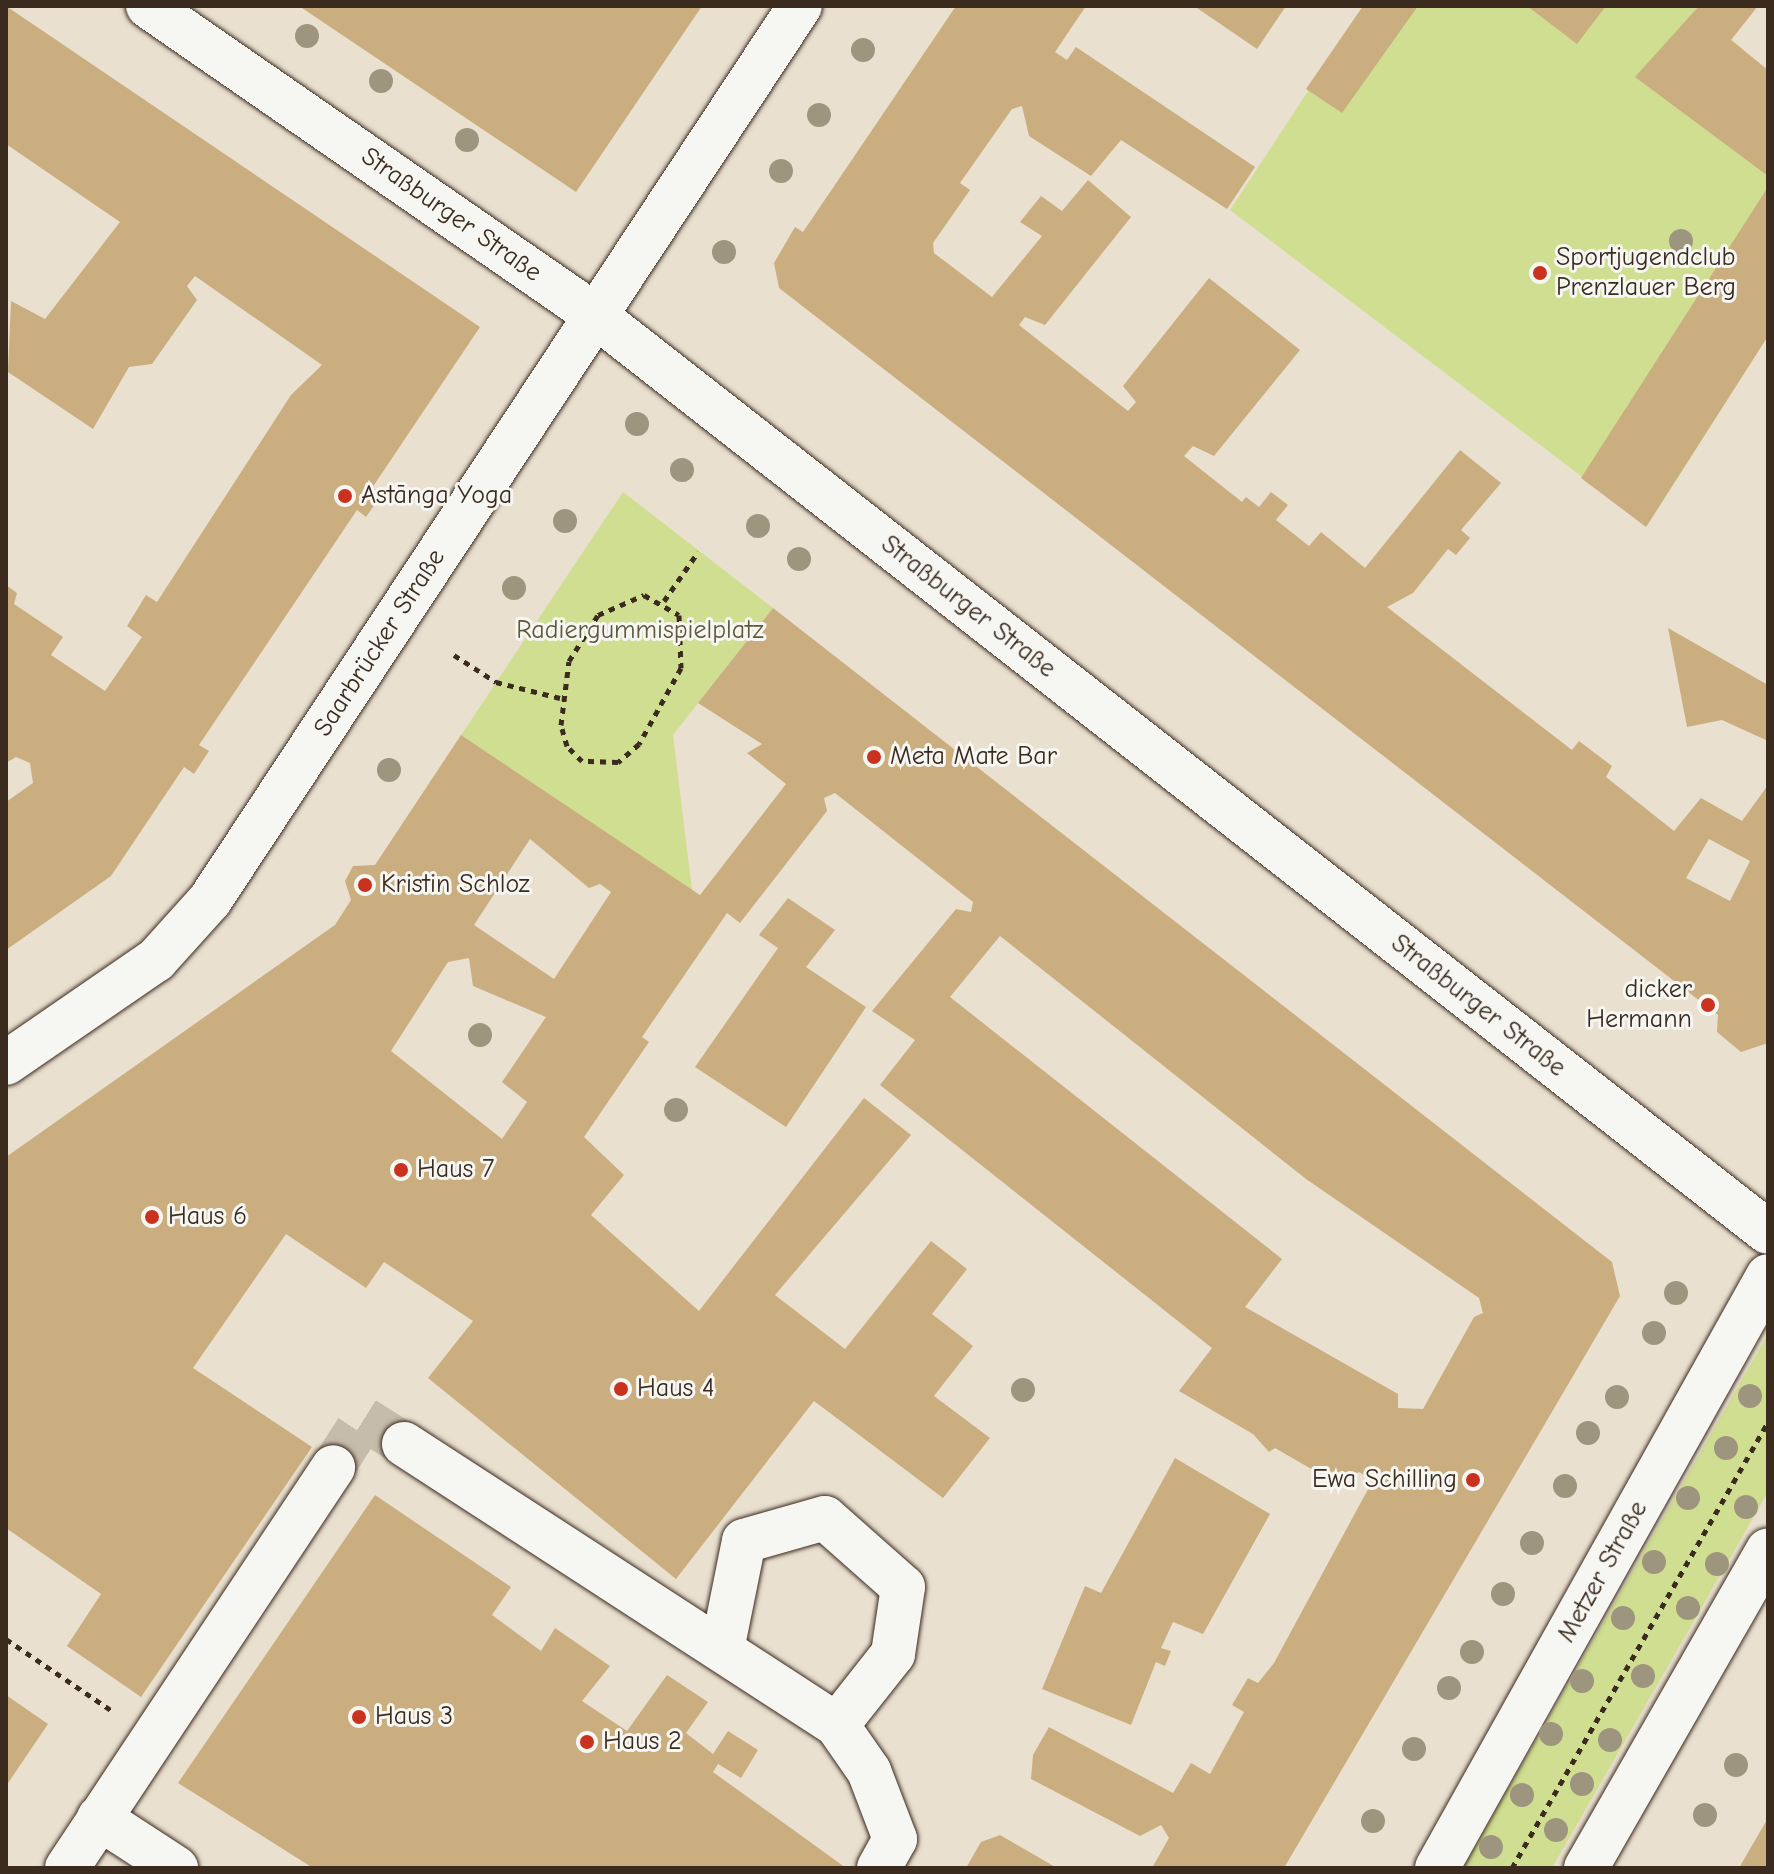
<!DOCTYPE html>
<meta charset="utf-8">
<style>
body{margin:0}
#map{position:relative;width:1774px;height:1874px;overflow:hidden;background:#e9e0d0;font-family:"Comic Neue",sans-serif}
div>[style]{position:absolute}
.green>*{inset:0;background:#d0de91}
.building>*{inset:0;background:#caae80}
.minor-tunnel>*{height:44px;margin-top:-22px;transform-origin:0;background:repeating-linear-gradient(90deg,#c6bcac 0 44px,transparent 0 66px)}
.path>*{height:5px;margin-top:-2.5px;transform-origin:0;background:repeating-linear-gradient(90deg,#3b2a1e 0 6px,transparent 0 12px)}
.roads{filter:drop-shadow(0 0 2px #3b2a1e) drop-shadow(0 0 2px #3b2a1e)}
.minor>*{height:44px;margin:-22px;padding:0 22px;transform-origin:22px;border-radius:22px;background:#f6f6f2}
.trees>*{width:24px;height:24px;margin:-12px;border-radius:50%;background:#9e957e}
.dots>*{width:22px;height:22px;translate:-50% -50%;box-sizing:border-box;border:4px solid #f6f6f2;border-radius:50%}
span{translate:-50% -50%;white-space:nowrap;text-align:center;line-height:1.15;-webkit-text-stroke:6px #f6f6f2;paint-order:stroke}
.street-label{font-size:26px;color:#3b2a1e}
.poi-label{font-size:26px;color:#3b2a1e}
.left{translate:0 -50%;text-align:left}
.right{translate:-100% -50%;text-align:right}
.park-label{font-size:26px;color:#60573b}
.frame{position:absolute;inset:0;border:8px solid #3b2a1e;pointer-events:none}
</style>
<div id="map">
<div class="green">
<i style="clip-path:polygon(1364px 6px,1694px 6px,1768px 72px,1768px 336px,1647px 526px,1230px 210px)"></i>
<i style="clip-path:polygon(623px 492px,773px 608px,673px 735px,692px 890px,461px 735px)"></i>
<i style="clip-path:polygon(1768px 1334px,1768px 1492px,1552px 1868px,1463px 1868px)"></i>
</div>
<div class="building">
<i style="clip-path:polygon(6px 6px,480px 327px,372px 488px,382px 494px,366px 517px,357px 510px,199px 745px,209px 751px,194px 774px,184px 767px,111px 876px,6px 950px,6px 802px,33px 783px,30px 763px,16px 757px,6px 763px,6px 585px,17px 593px,14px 604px,63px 637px,51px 655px,105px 691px,142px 637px,127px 626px,146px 595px,157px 602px,291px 395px,322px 365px,195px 276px,187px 286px,197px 300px,152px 364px,129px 367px,93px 429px,8px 372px,11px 301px,45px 319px,120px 222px,6px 144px)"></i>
<i style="clip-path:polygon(299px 6px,702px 6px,576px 192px)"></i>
<i style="clip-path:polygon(evenodd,956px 6px,1086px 6px,1055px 52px,1067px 60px,1076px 47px,1255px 167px,1227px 209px,1121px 140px,1091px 176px,1029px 136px,1022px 106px,1012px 109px,960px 183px,970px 190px,933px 243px,934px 253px,992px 297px,1042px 236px,1020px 222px,1041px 196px,1062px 211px,1088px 180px,1131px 217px,1045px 325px,1025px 317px,1019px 325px,1128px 411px,1136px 402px,1123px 386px,1209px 278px,1300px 350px,1214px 456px,1193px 446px,1184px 456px,1242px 502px,1246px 497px,1259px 507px,1271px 492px,1288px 505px,1276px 520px,1309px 546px,1321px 532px,1365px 568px,1460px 450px,1501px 483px,1461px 530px,1470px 538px,1456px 555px,1448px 549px,1413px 593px,1387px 607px,1572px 750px,1579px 741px,1612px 766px,1606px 777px,1674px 831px,1701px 798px,1742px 821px,1768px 785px,1768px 1043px,1741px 1052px,1717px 1032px,1718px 1015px,779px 288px,774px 263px,795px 227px,803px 232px,956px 6px,1709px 839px,1750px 861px,1730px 901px,1686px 878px,1709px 839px)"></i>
<i style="clip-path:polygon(1194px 6px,1286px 6px,1257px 49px)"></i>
<i style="clip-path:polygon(1363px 6px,1418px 6px,1342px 113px,1306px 89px)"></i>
<i style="clip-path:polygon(1527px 6px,1606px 6px,1577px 44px)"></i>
<i style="clip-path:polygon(1699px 6px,1758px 6px,1731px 40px,1768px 70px,1768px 176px,1635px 77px)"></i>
<i style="clip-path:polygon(1768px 187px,1768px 336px,1646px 527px,1581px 478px)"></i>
<i style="clip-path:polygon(evenodd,773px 608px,1612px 1262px,1620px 1296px,1284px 1868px,1152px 1868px,1169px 1838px,1161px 1825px,1140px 1836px,1031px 1779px,1033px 1755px,1049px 1727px,1173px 1793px,1191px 1763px,1210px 1774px,1244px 1712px,1232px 1705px,1248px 1678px,1258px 1683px,1274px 1663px,1373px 1480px,1359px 1472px,1339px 1485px,1275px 1448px,1269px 1452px,1253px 1434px,1179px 1391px,1212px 1348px,880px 1085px,915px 1040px,872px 1011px,956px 909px,971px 912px,973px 902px,835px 793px,824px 798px,827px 811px,740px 923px,727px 913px,642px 1037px,649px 1042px,584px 1137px,624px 1175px,591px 1215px,699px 1311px,864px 1098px,911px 1135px,775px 1295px,845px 1349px,931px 1241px,967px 1269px,932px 1314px,973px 1346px,934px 1396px,990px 1438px,943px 1498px,814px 1401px,676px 1579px,428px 1378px,473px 1321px,384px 1262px,366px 1288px,286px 1234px,193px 1368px,312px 1447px,141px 1697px,67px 1646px,101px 1594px,6px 1528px,6px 1157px,335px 925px,351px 900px,345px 881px,353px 866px,375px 865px,461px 735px,700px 895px,786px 784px,747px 753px,762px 744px,698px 703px,773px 608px,530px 839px,589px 888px,600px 884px,611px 892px,554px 979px,474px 925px,530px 839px,773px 608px,1000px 936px,1306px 1179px,1479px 1298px,1483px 1313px,1474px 1317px,1423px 1409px,1398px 1408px,1398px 1394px,1245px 1307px,1282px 1259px,950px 997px,1000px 936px,773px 608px,469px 958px,473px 986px,546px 1017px,502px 1082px,527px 1102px,502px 1139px,391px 1051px,448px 962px,469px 958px)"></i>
<i style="clip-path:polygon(1668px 628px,1768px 685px,1768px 741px,1722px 720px,1687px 727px)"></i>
<i style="clip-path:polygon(788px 898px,835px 930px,806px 967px,866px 1007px,786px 1127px,695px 1067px,778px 948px,759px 935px)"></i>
<i style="clip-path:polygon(1175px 1458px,1270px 1514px,1203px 1634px,1173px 1622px,1161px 1648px,1171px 1651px,1165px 1666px,1156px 1662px,1131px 1725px,1042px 1689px,1085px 1586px,1101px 1593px)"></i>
<i style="clip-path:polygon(375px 1495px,511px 1587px,492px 1615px,541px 1651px,555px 1628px,610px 1666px,582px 1701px,627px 1731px,667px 1675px,708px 1702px,686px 1733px,713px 1754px,728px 1731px,758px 1750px,741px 1778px,718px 1764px,713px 1772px,846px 1868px,313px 1868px,178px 1783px)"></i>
<i style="clip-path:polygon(6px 1695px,48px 1724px,6px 1786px)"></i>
<i style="clip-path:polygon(1768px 1818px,1768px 1868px,1739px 1868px)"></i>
<i style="clip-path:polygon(1000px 1835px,1057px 1868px,966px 1868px,981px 1842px)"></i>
</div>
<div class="minor-tunnel">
<i style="left:333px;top:1467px;width:57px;rotate:-57.1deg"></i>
<i style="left:364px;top:1419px;width:47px;rotate:32deg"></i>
</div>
<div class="path">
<i style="left:644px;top:595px;width:40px;rotate:29.7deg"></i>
<i style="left:679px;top:615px;width:53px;rotate:87.8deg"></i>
<i style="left:681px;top:668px;width:87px;rotate:118.9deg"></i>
<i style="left:639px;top:744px;width:28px;rotate:139deg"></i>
<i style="left:618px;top:762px;width:36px;rotate:-178deg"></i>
<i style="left:582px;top:761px;width:21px;rotate:-135deg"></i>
<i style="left:567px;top:746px;width:22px;rotate:-106deg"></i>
<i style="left:561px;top:725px;width:64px;rotate:-82.9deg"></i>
<i style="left:569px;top:661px;width:54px;rotate:-57.8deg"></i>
<i style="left:598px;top:615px;width:50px;rotate:-23.5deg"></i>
<i style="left:664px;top:601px;width:60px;rotate:-55.2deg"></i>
<i style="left:454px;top:655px;width:50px;rotate:32.7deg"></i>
<i style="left:496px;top:682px;width:66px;rotate:14deg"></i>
<i style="left:6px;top:1639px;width:127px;rotate:34.1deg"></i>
<i style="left:1512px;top:1868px;width:514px;rotate:-60.14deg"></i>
</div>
<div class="roads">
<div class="minor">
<i style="left:148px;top:6px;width:540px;rotate:34.66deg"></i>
<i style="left:592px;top:313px;width:1492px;rotate:38.01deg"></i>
<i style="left:6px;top:1063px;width:182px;rotate:-34.5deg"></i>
<i style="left:156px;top:960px;width:81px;rotate:-48deg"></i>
<i style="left:210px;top:900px;width:1071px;rotate:-56.58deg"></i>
<i style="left:404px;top:1444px;width:516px;rotate:32.98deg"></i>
<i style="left:837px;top:1725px;width:56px;rotate:55.2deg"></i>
<i style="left:869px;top:1771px;width:73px;rotate:69.1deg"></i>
<i style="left:895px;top:1839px;width:33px;rotate:119deg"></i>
<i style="left:723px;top:1645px;width:106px;rotate:-78.6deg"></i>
<i style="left:744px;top:1541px;width:84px;rotate:-15.9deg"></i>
<i style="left:825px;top:1518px;width:104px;rotate:41.5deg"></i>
<i style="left:903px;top:1587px;width:68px;rotate:98.5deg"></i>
<i style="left:893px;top:1654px;width:90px;rotate:128.3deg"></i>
<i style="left:99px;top:1818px;width:92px;rotate:33deg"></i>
<i style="left:67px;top:1868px;width:481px;rotate:-56.4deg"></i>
<i style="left:1437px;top:1868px;width:678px;rotate:-60.79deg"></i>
<i style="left:1586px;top:1868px;width:366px;rotate:-60.2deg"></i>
</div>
</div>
<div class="trees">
<i style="left:307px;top:36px"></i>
<i style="left:863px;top:50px"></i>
<i style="left:381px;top:81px"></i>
<i style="left:819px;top:115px"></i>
<i style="left:467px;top:140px"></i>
<i style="left:781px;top:171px"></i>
<i style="left:1681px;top:241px"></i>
<i style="left:724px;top:252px"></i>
<i style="left:637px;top:424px"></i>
<i style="left:682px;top:470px"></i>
<i style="left:565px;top:521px"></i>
<i style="left:758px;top:526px"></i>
<i style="left:799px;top:559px"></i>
<i style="left:514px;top:588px"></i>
<i style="left:389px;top:770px"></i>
<i style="left:480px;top:1035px"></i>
<i style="left:676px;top:1110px"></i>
<i style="left:1676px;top:1293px"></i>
<i style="left:1654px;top:1333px"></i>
<i style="left:1023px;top:1390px"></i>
<i style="left:1750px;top:1396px"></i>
<i style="left:1617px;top:1397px"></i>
<i style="left:1588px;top:1433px"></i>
<i style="left:1726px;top:1448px"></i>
<i style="left:1565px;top:1486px"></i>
<i style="left:1688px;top:1498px"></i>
<i style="left:1746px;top:1507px"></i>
<i style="left:1532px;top:1543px"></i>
<i style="left:1654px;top:1562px"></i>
<i style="left:1717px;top:1564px"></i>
<i style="left:1503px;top:1594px"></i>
<i style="left:1688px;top:1608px"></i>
<i style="left:1623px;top:1618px"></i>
<i style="left:1472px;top:1652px"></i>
<i style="left:1643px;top:1676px"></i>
<i style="left:1582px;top:1681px"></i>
<i style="left:1449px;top:1688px"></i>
<i style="left:1551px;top:1734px"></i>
<i style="left:1610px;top:1740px"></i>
<i style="left:1414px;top:1749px"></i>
<i style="left:1736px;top:1765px"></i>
<i style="left:1582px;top:1784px"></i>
<i style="left:1522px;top:1795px"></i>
<i style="left:1705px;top:1815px"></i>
<i style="left:1373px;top:1821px"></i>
<i style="left:1556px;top:1830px"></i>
<i style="left:1491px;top:1847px"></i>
</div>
<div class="dots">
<i style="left:1540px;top:273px;background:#c8321e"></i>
<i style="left:345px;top:496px;background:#c8321e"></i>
<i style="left:874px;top:757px;background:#c8321e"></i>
<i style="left:365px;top:885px;background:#c8321e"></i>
<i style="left:1708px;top:1005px;background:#c8321e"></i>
<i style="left:401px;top:1170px;background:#c8321e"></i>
<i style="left:152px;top:1217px;background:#c8321e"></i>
<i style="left:621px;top:1389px;background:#c8321e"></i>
<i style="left:1473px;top:1480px;background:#c8321e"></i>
<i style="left:359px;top:1717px;background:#c8321e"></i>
<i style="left:587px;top:1742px;background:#c8321e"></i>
</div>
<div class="street-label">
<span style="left:451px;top:215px;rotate:35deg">Straßburger Straße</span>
<span style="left:968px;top:607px;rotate:38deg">Straßburger Straße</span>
<span style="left:380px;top:643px;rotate:-57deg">Saarbrücker Straße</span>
<span style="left:1478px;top:1006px;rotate:38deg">Straßburger Straße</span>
<span style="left:1603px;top:1572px;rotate:-61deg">Metzer Straße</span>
</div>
<div class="poi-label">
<span class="left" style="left:1556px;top:273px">Sportjugendclub<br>Prenzlauer Berg</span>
<span class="left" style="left:361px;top:496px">Astānga Yoga</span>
<span class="left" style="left:890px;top:757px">Meta Mate Bar</span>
<span class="left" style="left:381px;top:885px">Kristin Schloz</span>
<span class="right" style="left:1692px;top:1005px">dicker<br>Hermann</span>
<span class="left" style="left:417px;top:1170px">Haus 7</span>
<span class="left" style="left:168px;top:1217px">Haus 6</span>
<span class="left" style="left:637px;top:1389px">Haus 4</span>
<span class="right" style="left:1457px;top:1480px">Ewa Schilling</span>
<span class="left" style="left:375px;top:1717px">Haus 3</span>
<span class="left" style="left:603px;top:1742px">Haus 2</span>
</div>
<div class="park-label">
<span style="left:640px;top:631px">Radiergummispielplatz</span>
</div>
<div class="frame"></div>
</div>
